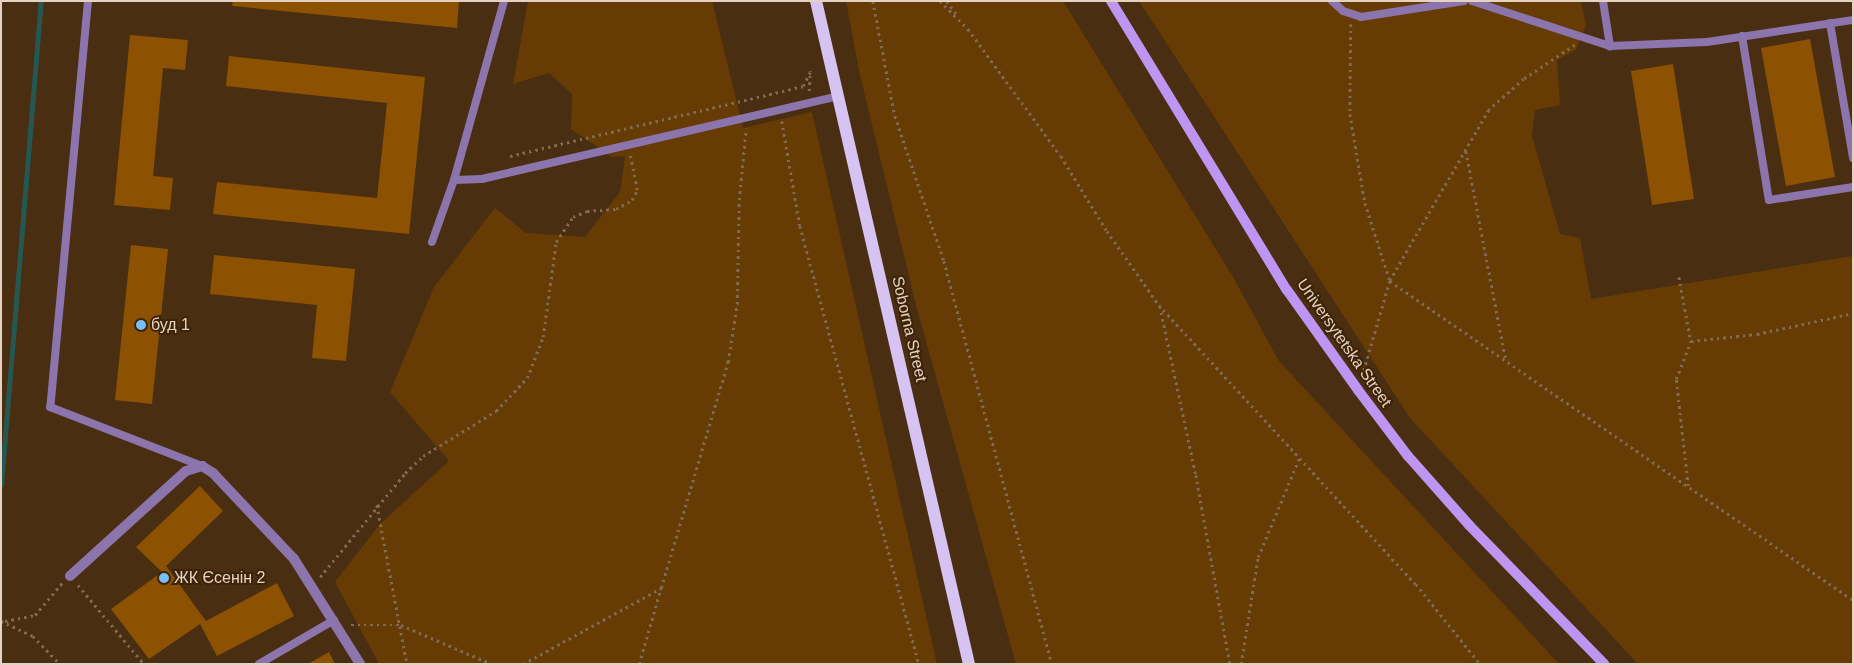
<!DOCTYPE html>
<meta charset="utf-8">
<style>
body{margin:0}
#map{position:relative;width:1854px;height:665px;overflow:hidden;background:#492e12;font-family:Arial,sans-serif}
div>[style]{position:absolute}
.green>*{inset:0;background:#673b04}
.stream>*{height:4.5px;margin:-2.25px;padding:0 2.25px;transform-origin:2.25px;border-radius:2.25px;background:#255851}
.building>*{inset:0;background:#8d5102}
.path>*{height:2.5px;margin-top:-1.25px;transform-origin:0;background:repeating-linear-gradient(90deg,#816952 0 2.5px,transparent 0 6.5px)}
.service>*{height:8px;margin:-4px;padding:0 4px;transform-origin:4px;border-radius:4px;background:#8c74ad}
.minor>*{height:10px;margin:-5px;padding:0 5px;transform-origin:5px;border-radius:5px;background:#8c74ad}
.secondary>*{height:10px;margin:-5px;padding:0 5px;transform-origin:5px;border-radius:5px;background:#be96f2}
.primary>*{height:12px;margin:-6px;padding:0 6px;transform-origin:6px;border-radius:6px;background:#d6c3f2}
.dots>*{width:14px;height:14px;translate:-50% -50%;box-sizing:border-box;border:2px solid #3e2407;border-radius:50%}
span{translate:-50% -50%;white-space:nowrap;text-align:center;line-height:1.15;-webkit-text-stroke:4px #3e2407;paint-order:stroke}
.poi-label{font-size:16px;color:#e4d2c3}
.left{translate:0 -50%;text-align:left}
.street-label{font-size:16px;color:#e4d2c3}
.frame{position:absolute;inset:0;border:2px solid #e4d2c3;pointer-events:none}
</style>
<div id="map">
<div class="green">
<i style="clip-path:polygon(528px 1px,712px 1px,743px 128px,812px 112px,937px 664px,379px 664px,335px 582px,380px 524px,449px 461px,390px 392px,434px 287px,495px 208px,526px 233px,585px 237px,620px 192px,625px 156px,612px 157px,571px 129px,572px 94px,549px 73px,513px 84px)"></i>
<i style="clip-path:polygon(846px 1px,1063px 1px,1233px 277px,1279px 361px,1559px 664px,1016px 664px,917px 309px,859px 71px)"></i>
<i style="clip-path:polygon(1139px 1px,1581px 1px,1586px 25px,1576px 50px,1557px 60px,1560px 105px,1535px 110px,1532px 136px,1560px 234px,1580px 238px,1591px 299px,1853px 256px,1853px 664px,1638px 664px,1410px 418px)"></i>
</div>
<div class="stream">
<i style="left:1px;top:485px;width:486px;rotate:-85.3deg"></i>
</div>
<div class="building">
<i style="clip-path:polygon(233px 1px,459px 1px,457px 28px,232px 6px)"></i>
<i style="clip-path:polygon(130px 35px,188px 40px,185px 70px,163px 68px,153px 176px,173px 178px,170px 210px,114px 205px)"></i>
<i style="clip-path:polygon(1810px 39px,1835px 177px,1786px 186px,1761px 48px)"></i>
<i style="clip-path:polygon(229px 56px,425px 77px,409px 234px,213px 214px,217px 182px,377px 198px,387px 103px,226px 86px)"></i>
<i style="clip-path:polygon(1673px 64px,1694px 199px,1652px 205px,1631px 71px)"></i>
<i style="clip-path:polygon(131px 245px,168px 249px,152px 404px,115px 400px)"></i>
<i style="clip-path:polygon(214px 255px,355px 269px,346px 361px,312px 358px,317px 305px,210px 294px)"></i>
<i style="clip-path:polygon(200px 486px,223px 511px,166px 566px,206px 621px,277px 583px,294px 616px,217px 656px,200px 624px,149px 659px,111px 609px,162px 572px,136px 547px)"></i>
<i style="clip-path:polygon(329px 652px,335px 664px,308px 664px)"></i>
</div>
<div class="path">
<i style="left:873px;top:1px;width:117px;rotate:79.2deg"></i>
<i style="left:895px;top:116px;width:153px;rotate:71.3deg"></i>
<i style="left:944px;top:261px;width:417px;rotate:75deg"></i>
<i style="left:940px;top:1px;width:40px;rotate:45deg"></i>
<i style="left:968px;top:29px;width:157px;rotate:53.8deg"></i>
<i style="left:1061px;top:156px;width:88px;rotate:58.5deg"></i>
<i style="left:1107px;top:231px;width:90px;rotate:54.9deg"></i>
<i style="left:1159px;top:305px;width:379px;rotate:47.4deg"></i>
<i style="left:1416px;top:584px;width:102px;rotate:51.3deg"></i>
<i style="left:947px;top:1px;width:16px;rotate:55deg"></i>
<i style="left:1351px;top:24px;width:90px;rotate:90.6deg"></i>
<i style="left:1350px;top:114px;width:90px;rotate:80.4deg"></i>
<i style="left:1365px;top:203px;width:82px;rotate:72.2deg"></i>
<i style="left:1390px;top:281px;width:97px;rotate:106.2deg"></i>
<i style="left:1575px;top:45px;width:61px;rotate:146.3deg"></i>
<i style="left:1524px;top:79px;width:47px;rotate:138.5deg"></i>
<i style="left:1489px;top:110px;width:198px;rotate:120.1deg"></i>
<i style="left:1390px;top:281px;width:562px;rotate:34.57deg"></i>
<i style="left:809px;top:91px;width:20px;rotate:-87deg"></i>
<i style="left:782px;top:121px;width:107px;rotate:80.3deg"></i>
<i style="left:800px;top:226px;width:454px;rotate:74.8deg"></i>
<i style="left:1466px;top:151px;width:214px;rotate:79.2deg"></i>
<i style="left:510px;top:156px;width:301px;rotate:-13.4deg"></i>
<i style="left:803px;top:86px;width:16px;rotate:-63deg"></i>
<i style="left:1679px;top:277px;width:65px;rotate:79.4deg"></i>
<i style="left:1160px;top:306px;width:173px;rotate:78deg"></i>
<i style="left:1196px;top:475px;width:192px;rotate:79.8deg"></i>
<i style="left:1688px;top:486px;width:108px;rotate:-96.4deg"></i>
<i style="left:1676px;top:379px;width:41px;rotate:-68.5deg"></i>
<i style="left:1691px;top:341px;width:66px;rotate:-6.1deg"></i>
<i style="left:1757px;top:334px;width:98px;rotate:-12.3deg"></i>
<i style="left:377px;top:505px;width:162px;rotate:79.3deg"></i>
<i style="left:320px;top:577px;width:134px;rotate:-50.7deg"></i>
<i style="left:405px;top:473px;width:25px;rotate:-43deg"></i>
<i style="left:423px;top:456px;width:86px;rotate:-31.7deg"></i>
<i style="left:496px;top:411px;width:45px;rotate:-46.8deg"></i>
<i style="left:527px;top:378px;width:44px;rotate:-68.7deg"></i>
<i style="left:543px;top:337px;width:96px;rotate:-82.2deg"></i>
<i style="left:556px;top:242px;width:30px;rotate:-56deg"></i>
<i style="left:573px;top:217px;width:15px;rotate:-23deg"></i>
<i style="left:587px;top:211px;width:29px;rotate:-4deg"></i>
<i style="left:616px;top:209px;width:18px;rotate:-29deg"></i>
<i style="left:632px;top:200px;width:11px;rotate:-63deg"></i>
<i style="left:637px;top:190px;width:37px;rotate:-101deg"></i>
<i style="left:78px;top:585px;width:103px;rotate:50.1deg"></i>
<i style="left:1px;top:621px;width:35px;rotate:25deg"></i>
<i style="left:33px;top:636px;width:39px;rotate:46deg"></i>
<i style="left:5px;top:621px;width:31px;rotate:-11deg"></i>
<i style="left:35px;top:615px;width:42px;rotate:-49.8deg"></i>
<i style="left:351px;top:625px;width:50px"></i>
<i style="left:401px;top:625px;width:99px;rotate:23.2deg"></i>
<i style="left:523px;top:664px;width:158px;rotate:-28.8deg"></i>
<i style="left:661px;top:588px;width:236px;rotate:-73.5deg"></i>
<i style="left:728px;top:362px;width:59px;rotate:-81.2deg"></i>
<i style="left:737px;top:304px;width:104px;rotate:-88.9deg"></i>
<i style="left:739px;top:200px;width:72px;rotate:-84.4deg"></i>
<i style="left:639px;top:664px;width:79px;rotate:-73.9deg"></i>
<i style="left:1241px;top:664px;width:108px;rotate:-81deg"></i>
<i style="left:1258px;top:557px;width:109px;rotate:-67.4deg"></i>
</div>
<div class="service">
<i style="left:88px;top:1px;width:408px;rotate:95.3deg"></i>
<i style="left:50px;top:407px;width:163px;rotate:21.2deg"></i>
<i style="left:1332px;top:1px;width:15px;rotate:42deg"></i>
<i style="left:1343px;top:11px;width:19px;rotate:18deg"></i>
<i style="left:1361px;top:17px;width:104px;rotate:-8.8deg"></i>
<i style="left:1472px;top:1px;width:145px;rotate:18.1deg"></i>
<i style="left:1603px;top:1px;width:46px;rotate:81.2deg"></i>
<i style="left:1610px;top:46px;width:97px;rotate:-2.4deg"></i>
<i style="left:1707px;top:42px;width:148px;rotate:-8.6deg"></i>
<i style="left:1830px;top:23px;width:137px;rotate:80.3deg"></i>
<i style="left:1742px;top:36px;width:166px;rotate:80.7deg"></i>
<i style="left:1769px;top:200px;width:85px;rotate:-8.8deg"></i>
<i style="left:454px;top:180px;width:28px;rotate:-2deg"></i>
<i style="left:482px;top:179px;width:367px;rotate:-13.1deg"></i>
<i style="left:432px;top:242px;width:66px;rotate:-70.5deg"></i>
<i style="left:454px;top:180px;width:186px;rotate:-74.4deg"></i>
<i style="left:259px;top:664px;width:87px;rotate:-30.4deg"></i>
</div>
<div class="minor">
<i style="left:70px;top:576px;width:156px;rotate:-42.2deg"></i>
<i style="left:186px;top:471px;width:17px;rotate:-17deg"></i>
<i style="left:202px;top:466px;width:6px;rotate:180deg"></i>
<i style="left:196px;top:466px;width:6px"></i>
<i style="left:202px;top:466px;width:13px;rotate:32deg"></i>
<i style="left:213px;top:473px;width:118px;rotate:46.7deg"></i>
<i style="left:294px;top:559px;width:124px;rotate:57.8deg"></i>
</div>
<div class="secondary">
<i style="left:1111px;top:1px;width:338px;rotate:58.7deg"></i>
<i style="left:1287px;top:290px;width:123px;rotate:54.6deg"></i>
<i style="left:1358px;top:390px;width:83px;rotate:52.9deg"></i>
<i style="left:1408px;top:456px;width:92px;rotate:48.5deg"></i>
<i style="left:1469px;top:525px;width:194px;rotate:45.8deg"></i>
</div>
<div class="primary">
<i style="left:816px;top:1px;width:680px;rotate:77.01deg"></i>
</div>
<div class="dots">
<i style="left:141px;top:325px;background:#78bff7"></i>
<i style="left:164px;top:578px;background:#78bff7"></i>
</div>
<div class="poi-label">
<span class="left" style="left:151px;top:325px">буд 1</span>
<span class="left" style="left:174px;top:578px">ЖК Єсенін 2</span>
</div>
<div class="street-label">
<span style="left:909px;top:329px;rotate:77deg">Soborna Street</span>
<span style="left:1344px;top:343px;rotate:55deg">Universytetska Street</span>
</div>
<div class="frame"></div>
</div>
